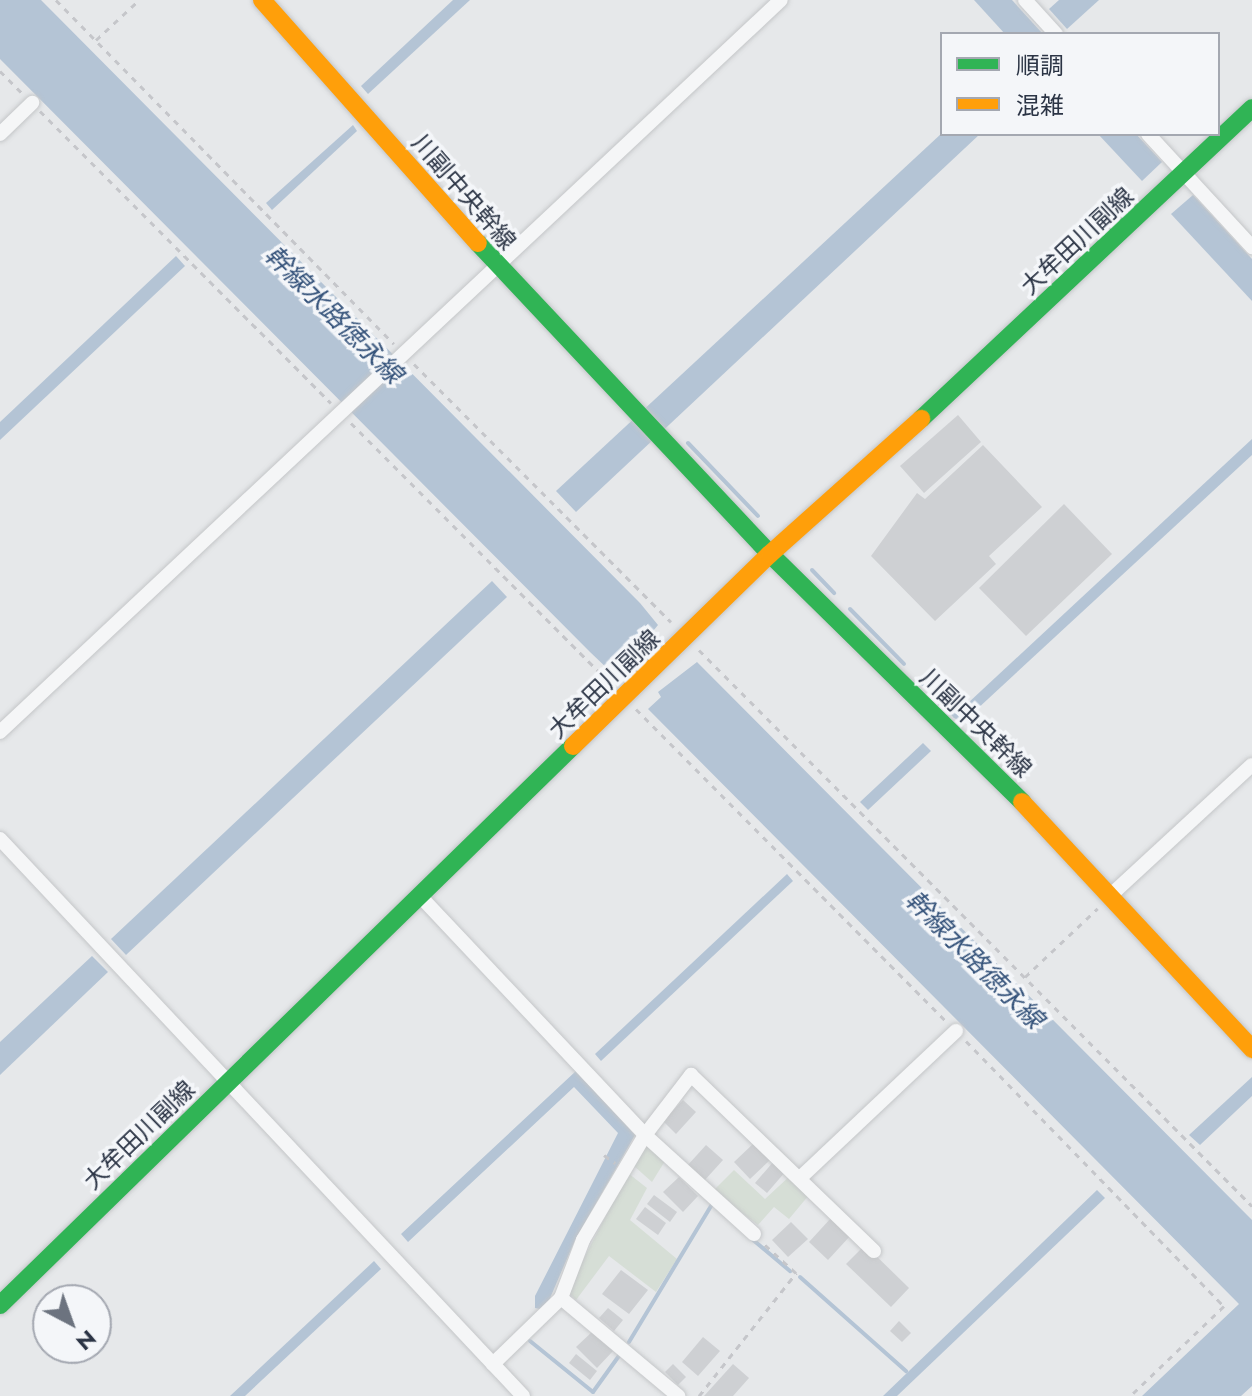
<!DOCTYPE html>
<meta charset="utf-8">
<style>
body{margin:0}
#map{position:relative;width:1252px;height:1396px;overflow:hidden;background:#e6e8ea;font-family:Jost,"Noto Sans JP",sans-serif}
div>[style]{position:absolute}
.green>*{inset:0;background:#d6ded6}
.water>*{inset:0;background:#b4c4d5}
.stream>*{height:4px;margin:-2px;padding:0 2px;transform-origin:2px;border-radius:2px;background:#b4c4d5}
.building>*{inset:0;background:#ced0d3}
.path>*{height:3px;margin-top:-1.5px;transform-origin:0;background:repeating-linear-gradient(90deg,#c5c6ca 0 6px,transparent 0 12px)}
.roads{filter:drop-shadow(0 0 2px #c4c6c8) drop-shadow(0 0 2px #c4c6c8)}
.street>*{height:14px;margin:-7px;padding:0 7px;transform-origin:7px;border-radius:7px;background:#f5f6f7}
.fast>*{height:18px;margin:-9px;padding:0 9px;transform-origin:9px;border-radius:9px;background:#30b455}
.slow>*{height:18px;margin:-9px;padding:0 9px;transform-origin:9px;border-radius:9px;background:#ff9f0a}
span{translate:-50% -50%;white-space:nowrap;text-align:center;line-height:1.15;-webkit-text-stroke:7px #f4f6f9;paint-order:stroke}
.street-label{font-size:24px;color:#2b3445}
.water-label{font-size:26px;color:#34527a;font-style:italic}
.legend{position:absolute;left:940px;top:32px;width:280px;height:104px;box-sizing:border-box;background:#f4f6f9;border:2px solid #a4a8b1;margin:0;padding:10px 14px;list-style:none;font-size:24px;color:#2b3445}
.legend li{display:flex;align-items:center;gap:16px;height:40px}
.legend b{width:40px;border:2px solid #a4a8b1}
.north{position:absolute;left:32px;top:1284px;width:80px;height:80px;box-sizing:border-box;background:#f4f6f9;border:2px solid #a4a8b1;border-radius:50%;rotate:139deg;font-size:22px;font-weight:700;line-height:32px;text-align:center;color:#2b3445}
.north::after{content:'';display:block;margin:auto;width:28px;height:36px;background:#6c737f;clip-path:polygon(50% 0,100% 100%,50% 72%,0 100%)}
</style>
<div id="map">
<div class="green">
<i style="clip-path:polygon(647px 1144px,665px 1161px,652px 1182px,634px 1166px)"></i>
<i style="clip-path:polygon(734px 1170px,765px 1199px,792px 1174px,809px 1195px,789px 1219px,774px 1207px,758px 1225px,713px 1191px)"></i>
<i style="clip-path:polygon(628px 1173px,647px 1188px,630px 1220px,677px 1259px,656px 1292px,609px 1256px,576px 1300px,567px 1291px)"></i>
</div>
<div class="water">
<i style="clip-path:polygon(0 0,41px 0,640px 603px,658px 625px,627px 663px,623px 660px,611px 672px,590px 652px,0 59px)"></i>
<i style="clip-path:polygon(453px 0,470px 0,368px 94px,361px 86px)"></i>
<i style="clip-path:polygon(974px 0,1012px 0,1043px 34px,1005px 34px)"></i>
<i style="clip-path:polygon(1059px 0,1099px 0,1067px 29px,1049px 9px)"></i>
<i style="clip-path:polygon(353px 125px,357px 131px,272px 210px,266px 203px)"></i>
<i style="clip-path:polygon(942px 133px,980px 134px,576px 512px,556px 491px)"></i>
<i style="clip-path:polygon(1098px 134px,1136px 134px,1162px 162px,1142px 181px)"></i>
<i style="clip-path:polygon(1193px 195px,1252px 259px,1252px 301px,1171px 214px)"></i>
<i style="clip-path:polygon(176px 256px,185px 266px,0 440px,0 422px)"></i>
<i style="clip-path:polygon(1252px 439px,1252px 455px,962px 723px,953px 717px)"></i>
<i style="clip-path:polygon(492px 581px,507px 597px,126px 955px,111px 939px)"></i>
<i style="clip-path:polygon(697px 662px,1252px 1220px,1252px 1386px,1241px 1396px,1142px 1396px,1239px 1304px,648px 709px,661px 697px,658px 692px)"></i>
<i style="clip-path:polygon(923px 743px,931px 751px,868px 810px,860px 802px)"></i>
<i style="clip-path:polygon(787px 874px,793px 881px,601px 1061px,595px 1054px)"></i>
<i style="clip-path:polygon(92px 956px,108px 972px,0 1075px,0 1042px)"></i>
<i style="clip-path:polygon(576px 1071px,635px 1135px,575px 1240px,545px 1310px,535px 1308px,535px 1296px,618px 1133px,574px 1087px,408px 1242px,401px 1234px)"></i>
<i style="clip-path:polygon(1252px 1077px,1252px 1096px,1200px 1145px,1189px 1135px)"></i>
<i style="clip-path:polygon(1097px 1190px,1105px 1198px,897px 1396px,883px 1396px)"></i>
<i style="clip-path:polygon(374px 1261px,381px 1269px,245px 1396px,230px 1396px)"></i>
</div>
<div class="stream">
<i style="left:688px;top:443px;width:101px;rotate:46.2deg"></i>
<i style="left:812px;top:570px;width:32px;rotate:46deg"></i>
<i style="left:850px;top:609px;width:77px;rotate:45.5deg"></i>
<i style="left:922px;top:683px;width:47px;rotate:45deg"></i>
<i style="left:752px;top:1239px;width:50px;rotate:40.1deg"></i>
<i style="left:800px;top:1277px;width:142px;rotate:41.6deg"></i>
<i style="left:530px;top:1341px;width:81px;rotate:39deg"></i>
<i style="left:593px;top:1392px;width:48px;rotate:-54.3deg"></i>
<i style="left:629px;top:1342px;width:162px;rotate:-58.9deg"></i>
</div>
<div class="building">
<i style="clip-path:polygon(958px 415px,981px 442px,924px 493px,900px 466px)"></i>
<i style="clip-path:polygon(983px 445px,1042px 507px,989px 556px,996px 564px,935px 621px,871px 556px,917px 493px,925px 499px)"></i>
<i style="clip-path:polygon(1064px 504px,1112px 554px,1026px 636px,979px 588px)"></i>
<i style="clip-path:polygon(683px 1100px,696px 1112px,676px 1134px,663px 1121px)"></i>
<i style="clip-path:polygon(754px 1143px,770px 1160px,750px 1179px,734px 1162px)"></i>
<i style="clip-path:polygon(706px 1145px,723px 1160px,704px 1181px,687px 1166px)"></i>
<i style="clip-path:polygon(774px 1161px,786px 1171px,767px 1193px,755px 1183px)"></i>
<i style="clip-path:polygon(679px 1177px,698px 1196px,683px 1212px,663px 1192px)"></i>
<i style="clip-path:polygon(654px 1195px,677px 1212px,670px 1222px,647px 1204px)"></i>
<i style="clip-path:polygon(645px 1207px,666px 1223px,658px 1235px,636px 1219px)"></i>
<i style="clip-path:polygon(831px 1218px,851px 1235px,828px 1260px,809px 1242px)"></i>
<i style="clip-path:polygon(791px 1222px,808px 1239px,788px 1257px,772px 1240px)"></i>
<i style="clip-path:polygon(865px 1245px,909px 1288px,891px 1307px,846px 1264px)"></i>
<i style="clip-path:polygon(621px 1270px,648px 1290px,629px 1314px,602px 1294px)"></i>
<i style="clip-path:polygon(608px 1308px,623px 1320px,614px 1331px,599px 1318px)"></i>
<i style="clip-path:polygon(899px 1321px,911px 1333px,902px 1342px,890px 1331px)"></i>
<i style="clip-path:polygon(593px 1331px,613px 1351px,597px 1368px,576px 1347px)"></i>
<i style="clip-path:polygon(703px 1337px,720px 1351px,698px 1376px,682px 1362px)"></i>
<i style="clip-path:polygon(576px 1354px,597px 1371px,590px 1380px,569px 1363px)"></i>
<i style="clip-path:polygon(673px 1364px,686px 1377px,678px 1385px,665px 1372px)"></i>
<i style="clip-path:polygon(733px 1364px,749px 1378px,733px 1396px,704px 1396px)"></i>
</div>
<div class="path">
<i style="left:56px;top:0;width:482px;rotate:45.5deg"></i>
<i style="left:96px;top:40px;width:59px;rotate:-42.9deg"></i>
<i style="left:0;top:71px;width:33px;rotate:45deg"></i>
<i style="left:40px;top:111px;width:412px;rotate:45.1deg"></i>
<i style="left:414px;top:364px;width:364px;rotate:45.1deg"></i>
<i style="left:351px;top:423px;width:368px;rotate:45.1deg"></i>
<i style="left:699px;top:650px;width:784px;rotate:45.15deg"></i>
<i style="left:636px;top:709px;width:440px;rotate:45.2deg"></i>
<i style="left:1025px;top:977px;width:100px;rotate:-43.4deg"></i>
<i style="left:966px;top:1041px;width:370px;rotate:45.8deg"></i>
<i style="left:1224px;top:1306px;width:130px;rotate:136.2deg"></i>
<i style="left:604px;top:1155px;width:14px;rotate:36deg"></i>
<i style="left:699px;top:1396px;width:157px;rotate:-51.7deg"></i>
<i style="left:796px;top:1273px;width:43px;rotate:-137.8deg"></i>
</div>
<div class="roads">
<div class="street">
<i style="left:1025px;top:0;width:46px;rotate:47.6deg"></i>
<i style="left:0;top:134px;width:45px;rotate:-44.1deg"></i>
<i style="left:1148px;top:134px;width:154px;rotate:47.4deg"></i>
<i style="left:0;top:732px;width:1070px;rotate:-43.15deg"></i>
<i style="left:0;top:839px;width:764px;rotate:46.8deg"></i>
<i style="left:1112px;top:894px;width:190px;rotate:-42.7deg"></i>
<i style="left:420px;top:896px;width:328px;rotate:46.7deg"></i>
<i style="left:645px;top:1135px;width:122px;rotate:120.6deg"></i>
<i style="left:583px;top:1240px;width:62px;rotate:110.8deg"></i>
<i style="left:561px;top:1298px;width:95px;rotate:135.9deg"></i>
<i style="left:801px;top:1177px;width:213px;rotate:-43.3deg"></i>
<i style="left:754px;top:1234px;width:147px;rotate:-137.8deg"></i>
<i style="left:645px;top:1135px;width:76px;rotate:-52.5deg"></i>
<i style="left:691px;top:1075px;width:254px;rotate:43.9deg"></i>
<i style="left:561px;top:1298px;width:153px;rotate:39.9deg"></i>
</div>
<div class="fast">
<i style="left:478px;top:243px;width:427px;rotate:46.8deg"></i>
<i style="left:770px;top:554px;width:354px;rotate:44.5deg"></i>
<i style="left:921px;top:419px;width:454px;rotate:-43.2deg"></i>
<i style="left:0;top:1305px;width:801px;rotate:-44.29deg"></i>
</div>
<div class="slow">
<i style="left:262px;top:0;width:325px;rotate:48.4deg"></i>
<i style="left:573px;top:746px;width:275px;rotate:-44.3deg"></i>
<i style="left:770px;top:554px;width:203px;rotate:-41.8deg"></i>
<i style="left:1022px;top:802px;width:338px;rotate:47deg"></i>
</div>
</div>
<div class="street-label">
<span style="left:464px;top:192px;rotate:49deg">川副中央幹線</span>
<span style="left:1077px;top:241px;rotate:-43deg">大牟田川副線</span>
<span style="left:604px;top:684px;rotate:-44deg">大牟田川副線</span>
<span style="left:976px;top:723px;rotate:44deg">川副中央幹線</span>
<span style="left:139px;top:1135px;rotate:-44deg">大牟田川副線</span>
</div>
<div class="water-label">
<span style="left:333px;top:315px;rotate:45deg">幹線水路徳永線</span>
<span style="left:974px;top:960px;rotate:45deg">幹線水路徳永線</span>
</div>
<ul class="legend">
<li><b style="height:10px;background:#30b455"></b>順調</li>
<li><b style="height:10px;background:#ff9f0a"></b>混雑</li>
</ul>
<div class="north">N</div>
</div>
